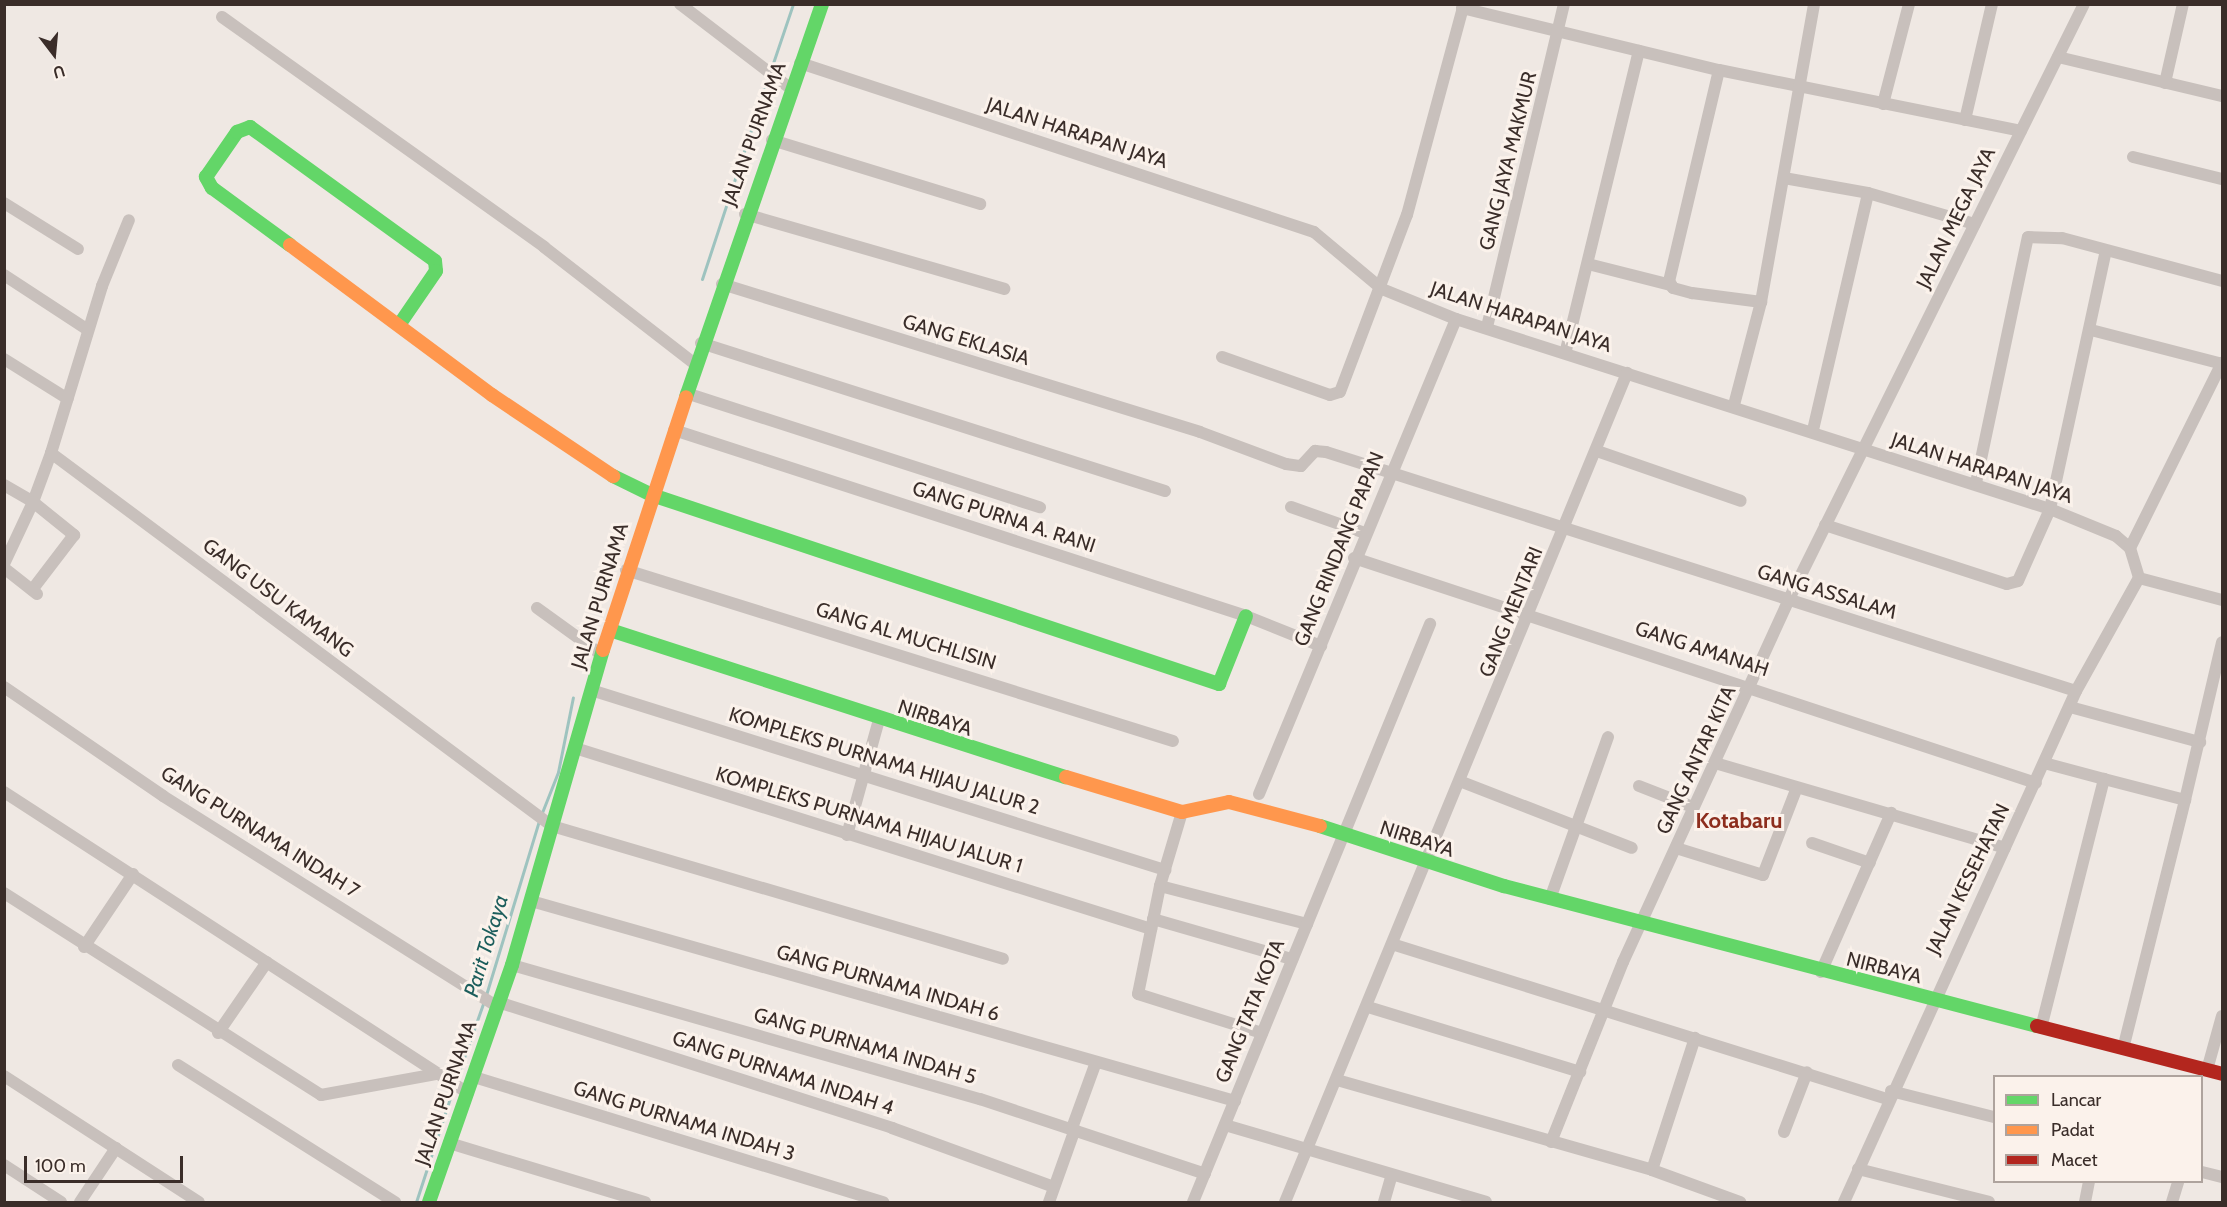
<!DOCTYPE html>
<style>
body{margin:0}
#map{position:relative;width:2227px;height:1207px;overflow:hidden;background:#efe8e3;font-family:Cabin,sans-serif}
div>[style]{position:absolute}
.stream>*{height:3px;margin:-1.5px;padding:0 1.5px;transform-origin:1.5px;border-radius:1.5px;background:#9ec3bf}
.street>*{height:12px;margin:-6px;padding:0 6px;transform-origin:6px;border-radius:6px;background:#c8c0bc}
.fast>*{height:14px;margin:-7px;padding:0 7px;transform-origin:7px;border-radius:7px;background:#63d668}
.slow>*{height:14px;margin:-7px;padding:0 7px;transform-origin:7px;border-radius:7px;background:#ff974d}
.jam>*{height:14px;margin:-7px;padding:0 7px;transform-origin:7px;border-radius:7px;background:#b3261e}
span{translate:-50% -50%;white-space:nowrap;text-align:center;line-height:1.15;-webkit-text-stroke:6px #fbf2eb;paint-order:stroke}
.street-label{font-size:20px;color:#3a2d29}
.water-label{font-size:21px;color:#1c5e5c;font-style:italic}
.quarter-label{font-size:22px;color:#8d2e1e;font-weight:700}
.frame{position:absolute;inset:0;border:6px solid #3a2d29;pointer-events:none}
.legend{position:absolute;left:1993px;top:1075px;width:210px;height:108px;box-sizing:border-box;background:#fbf2eb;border:2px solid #aea39d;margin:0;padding:8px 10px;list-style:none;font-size:18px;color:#3a2d29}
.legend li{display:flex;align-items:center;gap:12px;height:30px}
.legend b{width:30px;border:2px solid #aea39d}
.north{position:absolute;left:24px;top:24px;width:60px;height:60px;-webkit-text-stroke:4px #fbf2eb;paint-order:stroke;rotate:164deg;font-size:16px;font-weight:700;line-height:24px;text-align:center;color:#3a2d29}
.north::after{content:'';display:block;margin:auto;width:21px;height:27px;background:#3a2d29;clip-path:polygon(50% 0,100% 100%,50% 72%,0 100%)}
.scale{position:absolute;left:24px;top:1156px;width:159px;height:27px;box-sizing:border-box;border:3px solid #3a2d29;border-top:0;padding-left:8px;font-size:18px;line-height:21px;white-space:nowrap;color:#3a2d29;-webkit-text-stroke:4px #fbf2eb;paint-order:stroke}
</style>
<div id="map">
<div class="stream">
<i style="left:771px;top:69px;width:69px;rotate:-71.3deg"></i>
<i style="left:702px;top:279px;width:215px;rotate:-71.8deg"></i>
<i style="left:541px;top:815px;width:46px;rotate:-68.4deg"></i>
<i style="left:558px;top:772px;width:76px;rotate:-78.7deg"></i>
<i style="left:486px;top:995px;width:182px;rotate:-73.1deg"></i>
<i style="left:456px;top:1080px;width:84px;rotate:-70.5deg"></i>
<i style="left:416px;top:1202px;width:119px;rotate:-71.9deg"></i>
</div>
<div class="street">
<i style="left:680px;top:4px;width:138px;rotate:37.4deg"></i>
<i style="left:1462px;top:8px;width:264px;rotate:13.6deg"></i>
<i style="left:1719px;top:70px;width:308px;rotate:11.4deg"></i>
<i style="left:222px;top:17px;width:396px;rotate:35.5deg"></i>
<i style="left:544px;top:247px;width:191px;rotate:37.8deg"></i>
<i style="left:2058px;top:57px;width:169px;rotate:13.4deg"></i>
<i style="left:800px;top:63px;width:541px;rotate:18.2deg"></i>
<i style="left:1314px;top:232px;width:89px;rotate:40deg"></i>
<i style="left:1382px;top:289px;width:80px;rotate:22.1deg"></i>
<i style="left:1456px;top:319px;width:624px;rotate:17.74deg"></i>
<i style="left:2050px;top:509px;width:71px;rotate:22.2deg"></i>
<i style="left:2116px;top:536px;width:18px;rotate:41deg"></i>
<i style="left:2130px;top:548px;width:31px;rotate:73deg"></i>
<i style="left:2139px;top:578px;width:86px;rotate:14.8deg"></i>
<i style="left:1719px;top:70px;width:217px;rotate:103.3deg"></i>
<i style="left:1669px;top:281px;width:8px;rotate:60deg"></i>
<i style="left:1673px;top:288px;width:20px;rotate:15deg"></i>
<i style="left:1692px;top:293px;width:70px;rotate:7.4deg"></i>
<i style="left:2165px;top:83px;width:81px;rotate:-77.2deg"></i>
<i style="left:1883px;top:104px;width:103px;rotate:-75.4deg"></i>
<i style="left:1965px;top:120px;width:119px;rotate:-76.9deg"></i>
<i style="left:772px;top:140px;width:218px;rotate:17.1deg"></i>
<i style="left:2133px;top:157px;width:92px;rotate:13.9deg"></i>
<i style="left:1784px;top:178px;width:85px;rotate:10.1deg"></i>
<i style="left:1868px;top:193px;width:111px;rotate:16.2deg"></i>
<i style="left:4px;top:203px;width:87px;rotate:31.9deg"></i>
<i style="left:745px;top:214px;width:270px;rotate:16.1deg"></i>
<i style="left:1588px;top:264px;width:86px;rotate:14.2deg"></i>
<i style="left:4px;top:275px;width:100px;rotate:33.2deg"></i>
<i style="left:722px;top:284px;width:500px;rotate:17.2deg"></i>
<i style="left:1200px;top:432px;width:92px;rotate:20.4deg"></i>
<i style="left:1286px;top:464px;width:15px;rotate:8deg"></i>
<i style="left:1301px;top:466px;width:21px;rotate:-47deg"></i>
<i style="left:1315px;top:451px;width:11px;rotate:5deg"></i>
<i style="left:1326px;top:452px;width:787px;rotate:17.68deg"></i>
<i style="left:1487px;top:327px;width:332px;rotate:-76.6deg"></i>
<i style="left:2091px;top:330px;width:135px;rotate:14.5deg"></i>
<i style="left:701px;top:343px;width:487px;rotate:17.7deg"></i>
<i style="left:1566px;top:350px;width:308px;rotate:-76.3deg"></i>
<i style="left:1222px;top:357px;width:114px;rotate:19.4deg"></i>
<i style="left:1330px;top:395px;width:10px;rotate:-17deg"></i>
<i style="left:1340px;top:392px;width:189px;rotate:-69.3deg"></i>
<i style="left:1407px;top:215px;width:219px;rotate:-74.9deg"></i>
<i style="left:4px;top:359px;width:75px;rotate:32deg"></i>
<i style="left:686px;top:393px;width:372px;rotate:17.9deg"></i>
<i style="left:1734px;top:405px;width:106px;rotate:-75.3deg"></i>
<i style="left:1761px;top:302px;width:303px;rotate:-79.9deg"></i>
<i style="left:674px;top:430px;width:601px;rotate:18.01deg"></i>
<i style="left:1246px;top:616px;width:81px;rotate:21.8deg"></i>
<i style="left:1813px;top:430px;width:243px;rotate:-76.9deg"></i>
<i style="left:1597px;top:451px;width:152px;rotate:19.1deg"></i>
<i style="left:51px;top:453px;width:175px;rotate:-73deg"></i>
<i style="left:102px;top:286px;width:71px;rotate:-67.8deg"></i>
<i style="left:1976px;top:483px;width:251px;rotate:-78.1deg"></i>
<i style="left:2028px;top:237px;width:34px;rotate:2deg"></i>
<i style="left:2062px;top:238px;width:166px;rotate:15deg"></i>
<i style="left:4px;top:485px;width:34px;rotate:30deg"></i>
<i style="left:33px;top:502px;width:52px;rotate:-69.8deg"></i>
<i style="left:51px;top:453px;width:625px;rotate:36.67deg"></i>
<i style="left:552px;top:826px;width:470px;rotate:16.4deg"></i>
<i style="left:1291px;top:507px;width:78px;rotate:19.4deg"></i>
<i style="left:1825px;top:525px;width:191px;rotate:18deg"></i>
<i style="left:2007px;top:584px;width:11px;rotate:-15deg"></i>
<i style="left:2018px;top:581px;width:79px;rotate:-66deg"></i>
<i style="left:2050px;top:509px;width:264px;rotate:-77.8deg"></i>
<i style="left:2130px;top:548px;width:207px;rotate:-63.6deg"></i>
<i style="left:1354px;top:558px;width:718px;rotate:18.26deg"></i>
<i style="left:4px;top:564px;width:68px;rotate:-64.9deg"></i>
<i style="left:33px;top:502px;width:53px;rotate:38.8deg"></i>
<i style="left:74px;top:535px;width:69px;rotate:127.4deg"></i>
<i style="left:4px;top:568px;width:42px;rotate:38.2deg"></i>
<i style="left:626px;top:570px;width:573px;rotate:17.36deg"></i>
<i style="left:537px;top:608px;width:80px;rotate:35.9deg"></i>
<i style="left:4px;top:687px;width:193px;rotate:34.4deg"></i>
<i style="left:163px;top:796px;width:394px;rotate:32.2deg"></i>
<i style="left:591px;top:690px;width:602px;rotate:17.41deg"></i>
<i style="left:2070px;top:707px;width:135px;rotate:15.1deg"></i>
<i style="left:575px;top:748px;width:604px;rotate:17.44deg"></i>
<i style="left:1715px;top:763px;width:302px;rotate:16.3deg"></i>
<i style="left:2104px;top:779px;width:84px;rotate:14.5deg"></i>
<i style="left:2185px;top:800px;width:162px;rotate:-76.8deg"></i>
<i style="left:1462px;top:782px;width:182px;rotate:21.2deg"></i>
<i style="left:1639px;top:786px;width:58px;rotate:21.3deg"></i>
<i style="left:4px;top:792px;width:553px;rotate:32.97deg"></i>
<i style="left:1259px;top:794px;width:514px;rotate:-67.47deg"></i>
<i style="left:1182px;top:812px;width:77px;rotate:106.6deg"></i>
<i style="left:1160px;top:886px;width:152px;rotate:14.5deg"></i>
<i style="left:847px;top:835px;width:119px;rotate:-74.5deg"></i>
<i style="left:1812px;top:843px;width:61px;rotate:19deg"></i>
<i style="left:1676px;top:848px;width:91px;rotate:17.2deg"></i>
<i style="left:1763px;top:875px;width:91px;rotate:-68.8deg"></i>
<i style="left:1160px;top:886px;width:110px;rotate:101.5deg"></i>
<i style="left:1138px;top:994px;width:130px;rotate:17.5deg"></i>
<i style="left:4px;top:893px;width:376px;rotate:32.5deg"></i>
<i style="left:321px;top:1095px;width:118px;rotate:-10.3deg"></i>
<i style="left:1550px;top:899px;width:172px;rotate:-70.3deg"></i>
<i style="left:531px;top:901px;width:732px;rotate:15.86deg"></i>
<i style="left:1153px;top:919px;width:145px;rotate:16.1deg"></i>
<i style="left:1395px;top:945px;width:516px;rotate:17.38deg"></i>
<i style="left:84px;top:947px;width:88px;rotate:-56.1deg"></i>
<i style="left:512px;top:965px;width:487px;rotate:16deg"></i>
<i style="left:980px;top:1099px;width:237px;rotate:18.4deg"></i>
<i style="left:1821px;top:972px;width:174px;rotate:-66.2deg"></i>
<i style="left:498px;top:1002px;width:414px;rotate:17.7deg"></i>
<i style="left:892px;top:1128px;width:172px;rotate:20deg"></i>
<i style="left:1368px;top:1007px;width:222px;rotate:17deg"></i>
<i style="left:2041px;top:1028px;width:257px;rotate:-75.8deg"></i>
<i style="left:2104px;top:779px;width:62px;rotate:-165.1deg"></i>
<i style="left:218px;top:1033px;width:86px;rotate:-55.4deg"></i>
<i style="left:2123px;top:1049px;width:257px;rotate:-76deg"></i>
<i style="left:178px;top:1065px;width:257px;rotate:32.3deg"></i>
<i style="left:2207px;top:1070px;width:56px;rotate:-74.5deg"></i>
<i style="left:4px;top:1076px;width:232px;rotate:32.9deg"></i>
<i style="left:474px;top:1077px;width:428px;rotate:17deg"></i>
<i style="left:1337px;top:1080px;width:328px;rotate:15.9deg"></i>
<i style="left:1652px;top:1170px;width:139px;rotate:-72deg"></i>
<i style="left:1891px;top:1091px;width:106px;rotate:14.2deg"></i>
<i style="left:1225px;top:1125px;width:272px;rotate:16.4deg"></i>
<i style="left:1072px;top:1128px;width:70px;rotate:-70deg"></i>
<i style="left:1784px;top:1132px;width:64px;rotate:-69deg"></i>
<i style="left:1551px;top:1142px;width:194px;rotate:-68.2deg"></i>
<i style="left:1623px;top:962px;width:397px;rotate:-65.4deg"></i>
<i style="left:1788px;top:601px;width:666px;rotate:-63.63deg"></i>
<i style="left:449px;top:1143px;width:205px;rotate:16.8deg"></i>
<i style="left:4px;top:1165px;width:68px;rotate:33deg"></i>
<i style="left:1858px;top:1169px;width:135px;rotate:14.1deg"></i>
<i style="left:1652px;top:1170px;width:94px;rotate:20deg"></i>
<i style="left:2202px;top:1172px;width:21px;rotate:14deg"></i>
<i style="left:80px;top:1202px;width:65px;rotate:-56.3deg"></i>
<i style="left:1049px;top:1202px;width:77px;rotate:-70.4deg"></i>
<i style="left:1193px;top:1202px;width:625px;rotate:-67.7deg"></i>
<i style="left:1285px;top:1202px;width:897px;rotate:-67.58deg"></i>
<i style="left:1384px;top:1202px;width:26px;rotate:-74deg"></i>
<i style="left:1844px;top:1202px;width:561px;rotate:-65.58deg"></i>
<i style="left:2076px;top:691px;width:129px;rotate:-60.9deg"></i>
<i style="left:2085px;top:1202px;width:20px;rotate:-79deg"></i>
<i style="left:2172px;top:1202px;width:21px;rotate:-73deg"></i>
</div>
<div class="fast">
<i style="left:290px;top:245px;width:97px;rotate:-143.8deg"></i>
<i style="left:212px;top:188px;width:13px;rotate:-119deg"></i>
<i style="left:206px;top:177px;width:55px;rotate:-55.4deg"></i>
<i style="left:237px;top:132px;width:14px;rotate:-21deg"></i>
<i style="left:250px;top:127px;width:228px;rotate:35.9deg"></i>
<i style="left:435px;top:261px;width:10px;rotate:84deg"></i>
<i style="left:436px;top:271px;width:65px;rotate:124.4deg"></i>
<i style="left:686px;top:397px;width:416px;rotate:-70.9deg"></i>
<i style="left:613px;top:476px;width:43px;rotate:26deg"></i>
<i style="left:652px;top:495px;width:598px;rotate:18.43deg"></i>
<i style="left:1219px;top:684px;width:73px;rotate:-68.3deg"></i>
<i style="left:610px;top:630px;width:479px;rotate:17.9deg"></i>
<i style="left:1320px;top:826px;width:194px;rotate:18.1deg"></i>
<i style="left:1504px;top:886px;width:551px;rotate:14.72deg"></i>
<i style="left:429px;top:1202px;width:251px;rotate:-70.7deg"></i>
<i style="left:512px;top:965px;width:328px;rotate:-73.9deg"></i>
</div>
<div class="slow">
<i style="left:290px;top:245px;width:252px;rotate:36.6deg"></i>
<i style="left:492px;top:395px;width:146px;rotate:33.8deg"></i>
<i style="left:603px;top:650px;width:266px;rotate:-71.8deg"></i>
<i style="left:1066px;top:777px;width:121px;rotate:16.8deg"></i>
<i style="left:1182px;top:812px;width:48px;rotate:-12deg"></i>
<i style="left:1229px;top:802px;width:94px;rotate:14.8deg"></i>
</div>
<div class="jam">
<i style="left:2037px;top:1026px;width:191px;rotate:14.5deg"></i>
</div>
<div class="street-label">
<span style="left:1077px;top:133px;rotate:18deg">JALAN HARAPAN JAYA</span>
<span style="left:754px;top:134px;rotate:-70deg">JALAN PURNAMA</span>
<span style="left:1508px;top:161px;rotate:-76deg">GANG JAYA MAKMUR</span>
<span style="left:1956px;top:218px;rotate:-64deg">JALAN MEGA JAYA</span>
<span style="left:1521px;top:317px;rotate:18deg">JALAN HARAPAN JAYA</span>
<span style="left:966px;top:340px;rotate:17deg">GANG EKLASIA</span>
<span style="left:1982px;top:468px;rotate:18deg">JALAN HARAPAN JAYA</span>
<span style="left:1004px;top:517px;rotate:18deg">GANG PURNA A. RANI</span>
<span style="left:1339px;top:549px;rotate:-68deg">GANG RINDANG PAPAN</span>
<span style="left:1827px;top:592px;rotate:17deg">GANG ASSALAM</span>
<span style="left:600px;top:596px;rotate:-73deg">JALAN PURNAMA</span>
<span style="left:278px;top:598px;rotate:37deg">GANG USU KAMANG</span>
<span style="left:1511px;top:612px;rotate:-68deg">GANG MENTARI</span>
<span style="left:906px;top:636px;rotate:17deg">GANG AL MUCHLISIN</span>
<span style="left:1702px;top:649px;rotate:18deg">GANG AMANAH</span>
<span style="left:935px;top:718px;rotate:18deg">NIRBAYA</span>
<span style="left:1696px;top:760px;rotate:-65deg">GANG ANTAR KITA</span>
<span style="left:884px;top:761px;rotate:17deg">KOMPLEKS PURNAMA HIJAU JALUR 2</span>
<span style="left:869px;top:820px;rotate:17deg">KOMPLEKS PURNAMA HIJAU JALUR 1</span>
<span style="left:260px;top:832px;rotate:32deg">GANG PURNAMA INDAH 7</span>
<span style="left:1417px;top:839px;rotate:18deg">NIRBAYA</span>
<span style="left:1968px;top:879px;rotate:-64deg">JALAN KESEHATAN</span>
<span style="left:1884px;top:968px;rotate:14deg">NIRBAYA</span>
<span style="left:888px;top:983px;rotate:16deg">GANG PURNAMA INDAH 6</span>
<span style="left:1250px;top:1011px;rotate:-68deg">GANG TATA KOTA</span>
<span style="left:865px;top:1046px;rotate:16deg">GANG PURNAMA INDAH 5</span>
<span style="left:783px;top:1073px;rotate:18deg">GANG PURNAMA INDAH 4</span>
<span style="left:446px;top:1093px;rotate:-71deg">JALAN PURNAMA</span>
<span style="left:684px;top:1121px;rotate:17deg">GANG PURNAMA INDAH 3</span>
</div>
<div class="water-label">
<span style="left:486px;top:946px;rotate:-73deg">Parit Tokaya</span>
</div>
<div class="quarter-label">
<span style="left:1739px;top:821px">Kotabaru</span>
</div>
<div class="frame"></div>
<ul class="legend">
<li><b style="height:8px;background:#63d668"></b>Lancar</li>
<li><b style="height:8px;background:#ff974d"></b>Padat</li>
<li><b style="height:8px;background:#b3261e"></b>Macet</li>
</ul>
<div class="north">U</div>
<div class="scale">100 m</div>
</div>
